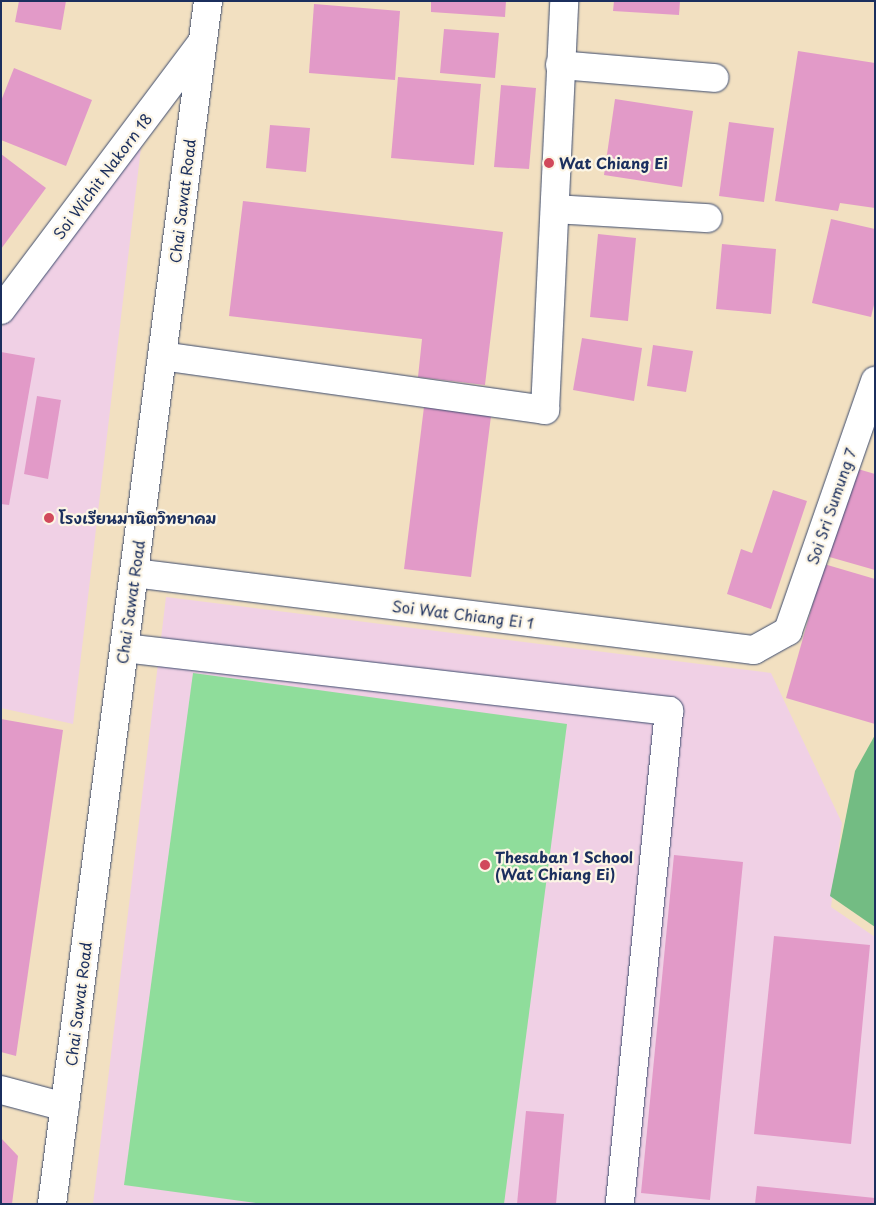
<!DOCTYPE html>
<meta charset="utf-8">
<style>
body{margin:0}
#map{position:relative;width:876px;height:1205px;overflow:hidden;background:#f2e0c1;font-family:"Playpen Sans","Playpen Sans Thai",sans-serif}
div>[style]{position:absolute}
.built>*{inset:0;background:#f0d0e5}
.green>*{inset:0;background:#8fdd9b}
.forest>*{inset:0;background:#73bc83}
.building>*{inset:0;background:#e29ac8}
.roads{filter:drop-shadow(0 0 1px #3b4a6d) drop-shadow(0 0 1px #3b4a6d)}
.minor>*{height:28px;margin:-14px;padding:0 14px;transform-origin:14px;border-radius:14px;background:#fff}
.dots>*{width:14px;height:14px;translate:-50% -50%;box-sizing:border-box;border:2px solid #fcf5e5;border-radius:50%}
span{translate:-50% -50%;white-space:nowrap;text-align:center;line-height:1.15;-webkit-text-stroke:4.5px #fcf5e5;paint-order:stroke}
.poi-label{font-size:15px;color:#1b2f5e;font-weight:700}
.left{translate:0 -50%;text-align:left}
.street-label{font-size:15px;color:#1b2f5e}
.frame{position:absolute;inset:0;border:2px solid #1b2f5e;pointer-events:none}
</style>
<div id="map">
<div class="built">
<i style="clip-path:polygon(142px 139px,73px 724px,1px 708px,1px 328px)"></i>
<i style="clip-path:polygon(166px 597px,771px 673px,842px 823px,831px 907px,875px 937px,875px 1204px,93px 1204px)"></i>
</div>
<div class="green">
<i style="clip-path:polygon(193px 673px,567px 724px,504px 1204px,264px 1204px,124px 1185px)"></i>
</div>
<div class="forest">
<i style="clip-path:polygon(875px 735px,875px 927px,830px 896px,855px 771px)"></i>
</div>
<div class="building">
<i style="clip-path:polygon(19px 1px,66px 1px,61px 30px,15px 22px)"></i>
<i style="clip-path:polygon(431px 1px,506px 1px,505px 17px,431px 12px)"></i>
<i style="clip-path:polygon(614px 1px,680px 1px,679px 15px,613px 11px)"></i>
<i style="clip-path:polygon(314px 4px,400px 11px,395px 80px,309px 73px)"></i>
<i style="clip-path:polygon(444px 29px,499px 33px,495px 78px,440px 73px)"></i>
<i style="clip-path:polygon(798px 51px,875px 63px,875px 208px,840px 203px,838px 211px,775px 201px)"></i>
<i style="clip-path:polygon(14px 68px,92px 100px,66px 166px,1px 140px,1px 101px)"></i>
<i style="clip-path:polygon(398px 77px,481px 84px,474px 165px,391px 158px)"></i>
<i style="clip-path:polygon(501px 85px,536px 88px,529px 169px,494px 167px)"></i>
<i style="clip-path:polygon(615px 99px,693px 111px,682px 187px,604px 175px)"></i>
<i style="clip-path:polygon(729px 122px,774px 128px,764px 202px,719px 196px)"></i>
<i style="clip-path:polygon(270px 125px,310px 128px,306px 172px,266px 168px)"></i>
<i style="clip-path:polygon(1px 154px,46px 188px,1px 249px)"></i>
<i style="clip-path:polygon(243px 201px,503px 232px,485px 385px,418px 377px,422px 339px,229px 316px)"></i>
<i style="clip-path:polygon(831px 219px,875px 229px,875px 301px,871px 317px,812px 303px)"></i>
<i style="clip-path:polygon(598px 234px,636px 238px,628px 321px,590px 317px)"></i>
<i style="clip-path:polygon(722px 244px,776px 249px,771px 314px,716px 309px)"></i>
<i style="clip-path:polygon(582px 338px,642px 348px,634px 401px,573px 390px)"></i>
<i style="clip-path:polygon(653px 345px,693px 351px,686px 392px,647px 386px)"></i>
<i style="clip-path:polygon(1px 352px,35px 358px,9px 505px,1px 504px)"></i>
<i style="clip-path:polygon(37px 396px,61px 400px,48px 479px,24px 474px)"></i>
<i style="clip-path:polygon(424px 407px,491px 416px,471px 577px,404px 569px)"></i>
<i style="clip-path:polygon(851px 467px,875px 474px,875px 570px,826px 556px)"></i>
<i style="clip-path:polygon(773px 490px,807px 501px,771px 609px,727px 594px,741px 549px,752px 553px)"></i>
<i style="clip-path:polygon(824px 564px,875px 579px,875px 724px,786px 698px)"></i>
<i style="clip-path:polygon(1px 719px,63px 730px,16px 1056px,1px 1052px)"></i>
<i style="clip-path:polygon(674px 855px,743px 862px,710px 1200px,641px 1193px)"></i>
<i style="clip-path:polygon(774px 936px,870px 945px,851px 1144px,754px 1134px)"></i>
<i style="clip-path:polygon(526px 1111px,564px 1114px,556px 1204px,517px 1204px)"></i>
<i style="clip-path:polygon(1px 1138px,18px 1156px,12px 1204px,1px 1204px)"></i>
<i style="clip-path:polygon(757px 1186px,875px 1198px,875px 1204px,755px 1204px)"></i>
</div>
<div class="roads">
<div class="minor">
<i style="left:560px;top:65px;width:155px;rotate:4.8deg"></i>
<i style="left:555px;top:209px;width:153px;rotate:3.4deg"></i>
<i style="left:1px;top:310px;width:335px;rotate:-53.1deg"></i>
<i style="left:162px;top:356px;width:387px;rotate:8deg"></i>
<i style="left:545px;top:410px;width:409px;rotate:-87.3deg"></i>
<i style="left:134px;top:573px;width:625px;rotate:7.08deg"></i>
<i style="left:754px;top:650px;width:39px;rotate:-29deg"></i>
<i style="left:788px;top:631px;width:265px;rotate:-70.8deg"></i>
<i style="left:124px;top:648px;width:549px;rotate:6.59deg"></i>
<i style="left:669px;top:711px;width:495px;rotate:95.7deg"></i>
<i style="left:1px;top:1090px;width:66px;rotate:14.9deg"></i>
<i style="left:52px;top:1204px;width:1213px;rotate:-82.61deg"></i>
</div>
</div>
<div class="dots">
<i style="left:549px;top:163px;background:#d1495b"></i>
<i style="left:49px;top:518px;background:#d1495b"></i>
<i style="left:485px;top:865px;background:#d1495b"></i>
</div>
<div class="poi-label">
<span class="left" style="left:559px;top:163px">Wat Chiang Ei</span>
<span class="left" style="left:59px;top:518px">โรงเรียนมานิตวิทยาคม</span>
<span class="left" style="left:495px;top:865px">Thesaban 1 School<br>(Wat Chiang Ei)</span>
</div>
<div class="street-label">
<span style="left:102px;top:176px;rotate:-53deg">Soi Wichit Nakorn 18</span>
<span style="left:182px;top:201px;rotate:-83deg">Chai Sawat Road</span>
<span style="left:831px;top:506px;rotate:-71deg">Soi Sri Sumung 7</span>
<span style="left:130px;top:602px;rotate:-82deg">Chai Sawat Road</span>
<span style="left:463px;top:614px;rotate:7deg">Soi Wat Chiang Ei 1</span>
<span style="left:78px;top:1004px;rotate:-83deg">Chai Sawat Road</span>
</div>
<div class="frame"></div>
</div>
